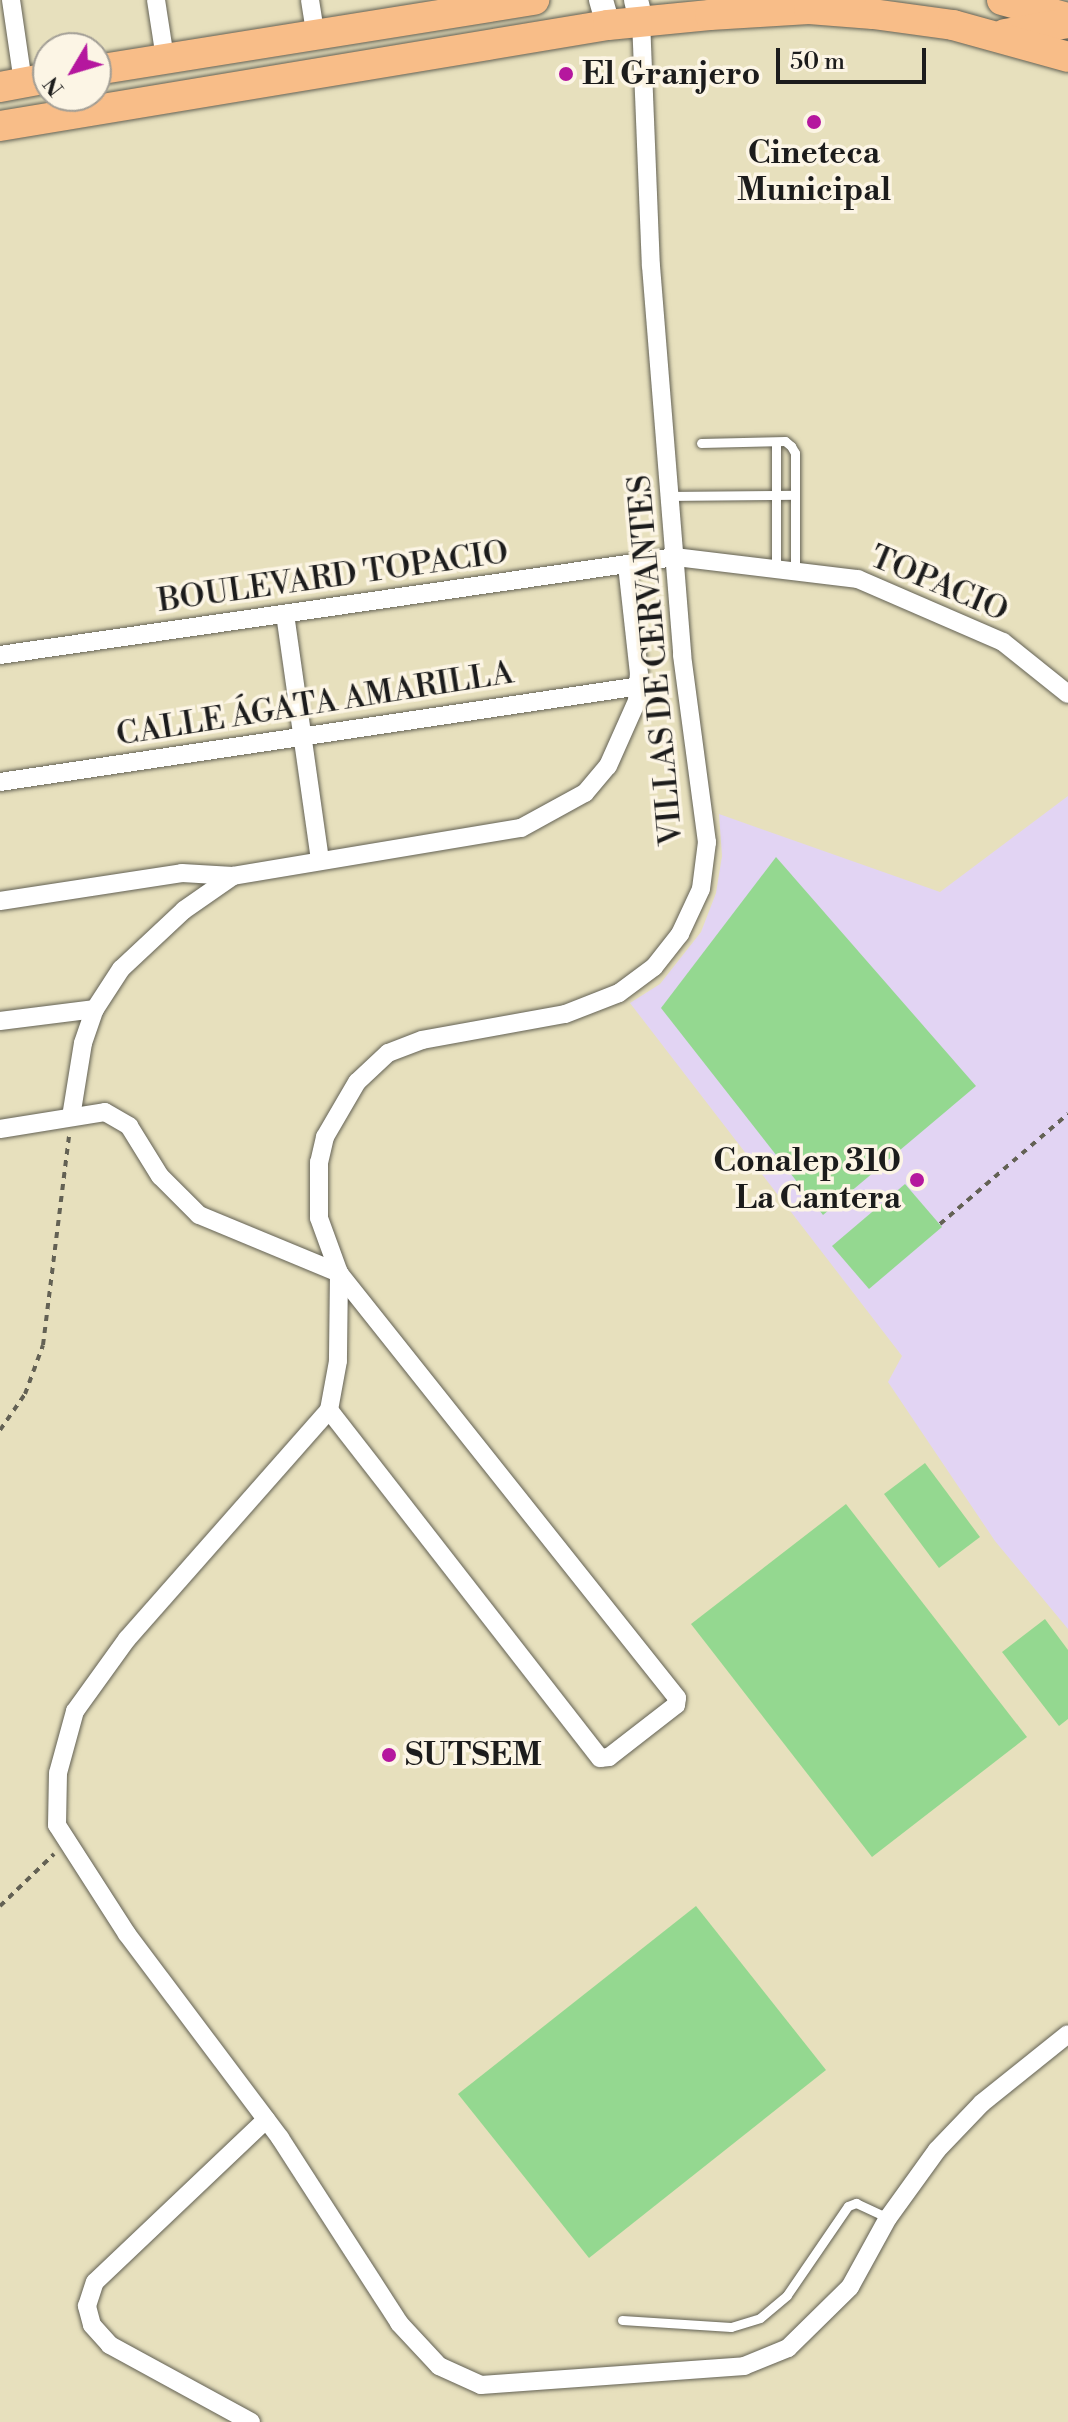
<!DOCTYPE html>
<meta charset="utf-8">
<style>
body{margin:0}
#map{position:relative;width:1068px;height:2422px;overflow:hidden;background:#e7e0bd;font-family:"Libre Bodoni",serif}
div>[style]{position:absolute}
.built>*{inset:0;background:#e2d4f3}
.green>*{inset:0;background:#94d890}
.path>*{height:4px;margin-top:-2px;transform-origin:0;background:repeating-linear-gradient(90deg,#636154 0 6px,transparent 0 12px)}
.roads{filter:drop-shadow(0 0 2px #636154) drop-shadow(0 0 2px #636154)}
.service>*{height:9px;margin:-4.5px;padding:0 4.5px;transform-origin:4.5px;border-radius:4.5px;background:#fff}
.minor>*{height:18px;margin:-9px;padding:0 9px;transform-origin:9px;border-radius:9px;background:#fff}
.tertiary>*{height:24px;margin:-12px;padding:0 12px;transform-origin:12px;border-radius:12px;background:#fff}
.primary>*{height:30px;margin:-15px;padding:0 15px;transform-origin:15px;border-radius:15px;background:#f8bd88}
.dots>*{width:22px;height:22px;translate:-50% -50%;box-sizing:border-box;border:4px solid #fcf5e5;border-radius:50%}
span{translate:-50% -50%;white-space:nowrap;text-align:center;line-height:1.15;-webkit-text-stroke:7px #fcf5e5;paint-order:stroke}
.poi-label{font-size:32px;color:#1c1c1c;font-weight:700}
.left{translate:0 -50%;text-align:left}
.right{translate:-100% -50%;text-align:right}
.street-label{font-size:32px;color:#1c1c1c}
.north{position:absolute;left:32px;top:32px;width:80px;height:80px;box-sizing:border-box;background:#fcf5e5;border:2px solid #a29e95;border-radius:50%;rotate:232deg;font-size:22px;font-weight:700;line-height:32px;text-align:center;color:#1c1c1c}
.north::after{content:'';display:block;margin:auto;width:28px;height:36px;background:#b5179e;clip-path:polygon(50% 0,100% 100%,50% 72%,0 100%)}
.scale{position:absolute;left:776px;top:48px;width:150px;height:36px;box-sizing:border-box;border:4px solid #1c1c1c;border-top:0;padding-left:10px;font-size:24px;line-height:28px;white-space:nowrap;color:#1c1c1c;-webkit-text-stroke:6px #fcf5e5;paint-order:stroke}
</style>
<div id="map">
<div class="built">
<i style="clip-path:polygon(1068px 796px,1068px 1629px,995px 1541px,888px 1382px,902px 1356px,630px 1003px,660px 984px,701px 932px,716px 893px,722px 856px,719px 814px,940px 892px)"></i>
</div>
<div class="green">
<i style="clip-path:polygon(776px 857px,976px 1086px,823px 1215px,661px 1008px)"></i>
<i style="clip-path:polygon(905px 1184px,942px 1227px,869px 1289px,832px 1246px)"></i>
<i style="clip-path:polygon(925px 1463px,980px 1537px,939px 1568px,884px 1494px)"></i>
<i style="clip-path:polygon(846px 1504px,1027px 1737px,872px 1857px,691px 1624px)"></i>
<i style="clip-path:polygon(1045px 1619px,1068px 1650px,1068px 1719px,1059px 1726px,1002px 1652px)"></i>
<i style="clip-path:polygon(696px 1906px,826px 2070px,589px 2258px,458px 2094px)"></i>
</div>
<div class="path">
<i style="left:940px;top:1224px;width:169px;rotate:-40.7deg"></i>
<i style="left:0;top:1430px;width:44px;rotate:-55.2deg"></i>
<i style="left:25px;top:1394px;width:52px;rotate:-69.8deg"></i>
<i style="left:43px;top:1345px;width:210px;rotate:-82.9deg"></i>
<i style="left:0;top:1906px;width:75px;rotate:-43.9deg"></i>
</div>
<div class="roads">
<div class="service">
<i style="left:701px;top:443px;width:84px;rotate:-1.4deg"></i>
<i style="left:785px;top:441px;width:8px;rotate:40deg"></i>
<i style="left:791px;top:446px;width:8px;rotate:60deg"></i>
<i style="left:795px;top:453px;width:119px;rotate:90deg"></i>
<i style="left:670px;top:496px;width:125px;rotate:-0.5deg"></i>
<i style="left:776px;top:569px;width:127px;rotate:-90deg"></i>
<i style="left:622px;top:2320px;width:109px;rotate:3.7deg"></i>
<i style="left:731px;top:2327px;width:30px;rotate:-17deg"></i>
<i style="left:760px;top:2318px;width:35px;rotate:-40deg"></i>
<i style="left:787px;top:2295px;width:108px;rotate:-55.6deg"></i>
<i style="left:848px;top:2206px;width:9px;rotate:-21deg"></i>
<i style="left:856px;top:2203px;width:35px;rotate:25deg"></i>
</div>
<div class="minor">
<i style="left:11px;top:0;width:83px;rotate:81.7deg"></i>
<i style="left:156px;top:0;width:59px;rotate:81.2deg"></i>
<i style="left:310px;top:0;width:33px;rotate:81deg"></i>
<i style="left:641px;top:20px;width:246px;rotate:87.7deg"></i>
<i style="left:651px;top:266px;width:390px;rotate:85.4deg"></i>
<i style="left:682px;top:655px;width:189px;rotate:82.4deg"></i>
<i style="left:707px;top:842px;width:47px;rotate:97.3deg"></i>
<i style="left:701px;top:889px;width:50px;rotate:115deg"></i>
<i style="left:680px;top:934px;width:42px;rotate:128.2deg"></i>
<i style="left:654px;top:967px;width:44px;rotate:143.4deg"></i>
<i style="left:619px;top:993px;width:58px;rotate:158.7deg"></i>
<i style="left:565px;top:1014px;width:145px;rotate:169.7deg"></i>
<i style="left:422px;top:1040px;width:36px;rotate:159deg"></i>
<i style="left:388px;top:1053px;width:42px;rotate:136.9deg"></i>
<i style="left:357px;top:1082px;width:64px;rotate:120.2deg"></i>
<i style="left:325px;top:1137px;width:26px;rotate:103deg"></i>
<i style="left:319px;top:1162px;width:56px;rotate:90deg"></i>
<i style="left:319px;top:1218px;width:59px;rotate:70deg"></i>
<i style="left:339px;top:1273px;width:88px;rotate:90.7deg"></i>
<i style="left:338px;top:1361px;width:50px;rotate:100.4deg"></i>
<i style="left:329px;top:1410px;width:305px;rotate:131.4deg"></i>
<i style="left:127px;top:1639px;width:89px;rotate:125.8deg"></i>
<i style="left:75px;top:1711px;width:64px;rotate:105.3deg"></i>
<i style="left:58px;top:1773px;width:52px;rotate:91.1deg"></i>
<i style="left:57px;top:1825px;width:130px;rotate:57.3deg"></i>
<i style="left:127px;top:1934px;width:255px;rotate:53.1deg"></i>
<i style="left:280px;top:2138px;width:220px;rotate:57.2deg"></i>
<i style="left:399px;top:2323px;width:59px;rotate:47.1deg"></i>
<i style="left:439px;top:2366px;width:46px;rotate:24.3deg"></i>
<i style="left:481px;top:2385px;width:264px;rotate:-4.1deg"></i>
<i style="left:744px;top:2366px;width:48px;rotate:-22.2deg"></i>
<i style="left:788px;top:2348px;width:87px;rotate:-44.5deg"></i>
<i style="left:850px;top:2287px;width:79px;rotate:-61.2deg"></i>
<i style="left:888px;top:2218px;width:84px;rotate:-54.2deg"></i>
<i style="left:937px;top:2150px;width:65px;rotate:-46.2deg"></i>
<i style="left:982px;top:2103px;width:110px;rotate:-38.7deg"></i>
<i style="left:285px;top:614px;width:248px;rotate:81.9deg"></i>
<i style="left:0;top:655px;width:682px;rotate:-8.26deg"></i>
<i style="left:675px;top:557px;width:184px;rotate:6.9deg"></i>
<i style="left:858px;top:579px;width:158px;rotate:23.5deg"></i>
<i style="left:1003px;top:642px;width:83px;rotate:38.7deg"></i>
<i style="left:0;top:782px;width:647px;rotate:-8.53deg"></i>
<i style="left:0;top:901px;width:184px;rotate:-8.7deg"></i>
<i style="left:182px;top:873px;width:51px;rotate:3.4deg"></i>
<i style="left:0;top:1021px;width:96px;rotate:-7.2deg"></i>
<i style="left:71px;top:1117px;width:75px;rotate:-80.8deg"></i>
<i style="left:83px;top:1043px;width:36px;rotate:-71deg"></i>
<i style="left:95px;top:1009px;width:48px;rotate:-57deg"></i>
<i style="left:121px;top:969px;width:86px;rotate:-43.1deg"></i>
<i style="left:184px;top:910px;width:60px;rotate:-34.8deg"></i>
<i style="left:233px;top:876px;width:292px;rotate:-9.5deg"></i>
<i style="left:521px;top:828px;width:73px;rotate:-28.7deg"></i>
<i style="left:585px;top:793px;width:35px;rotate:-50deg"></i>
<i style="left:608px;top:766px;width:71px;rotate:-66deg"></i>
<i style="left:637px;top:701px;width:27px;rotate:-86deg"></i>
<i style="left:639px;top:674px;width:110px;rotate:-96.3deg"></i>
<i style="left:0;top:1129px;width:106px;rotate:-9.2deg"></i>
<i style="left:105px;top:1112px;width:28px;rotate:30deg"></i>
<i style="left:129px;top:1126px;width:59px;rotate:58.2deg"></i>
<i style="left:160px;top:1176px;width:55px;rotate:45deg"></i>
<i style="left:199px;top:1215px;width:152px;rotate:22.5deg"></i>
<i style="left:339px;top:1273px;width:543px;rotate:51.5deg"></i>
<i style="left:677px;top:1698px;width:7px;rotate:98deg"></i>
<i style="left:676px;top:1705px;width:85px;rotate:142.2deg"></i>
<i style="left:609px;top:1757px;width:9px;rotate:174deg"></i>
<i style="left:600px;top:1758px;width:441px;rotate:-127.9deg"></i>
<i style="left:251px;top:2422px;width:161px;rotate:-151.4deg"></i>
<i style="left:110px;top:2345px;width:27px;rotate:-132deg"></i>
<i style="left:92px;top:2325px;width:20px;rotate:-105deg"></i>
<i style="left:87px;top:2306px;width:25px;rotate:-72deg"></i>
<i style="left:95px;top:2282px;width:236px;rotate:-43.5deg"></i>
</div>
<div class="tertiary">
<i style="left:601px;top:0;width:26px;rotate:74deg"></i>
<i style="left:636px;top:0;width:21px;rotate:76deg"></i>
</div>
<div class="primary">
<i style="left:1002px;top:0;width:68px;rotate:15.3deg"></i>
<i style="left:1005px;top:34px;width:64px;rotate:-9.9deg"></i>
<i style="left:96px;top:70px;width:444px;rotate:-9.1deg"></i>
<i style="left:0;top:87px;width:49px;rotate:-10.6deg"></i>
<i style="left:0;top:126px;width:616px;rotate:-9.43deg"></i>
<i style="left:608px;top:25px;width:102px;rotate:-5.6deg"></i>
<i style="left:710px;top:15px;width:99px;rotate:-3.5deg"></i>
<i style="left:809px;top:9px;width:64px;rotate:4.5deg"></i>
<i style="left:873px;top:14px;width:81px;rotate:7.8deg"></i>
<i style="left:953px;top:25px;width:119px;rotate:15.5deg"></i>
</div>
</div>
<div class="dots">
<i style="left:566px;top:74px;background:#b5179e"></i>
<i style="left:814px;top:122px;background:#b5179e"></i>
<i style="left:917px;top:1180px;background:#b5179e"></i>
<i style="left:389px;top:1755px;background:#b5179e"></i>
</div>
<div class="poi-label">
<span class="left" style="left:582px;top:74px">El Granjero</span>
<span style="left:814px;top:172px">Cineteca<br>Municipal</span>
<span class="right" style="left:901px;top:1180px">Conalep 310<br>La Cantera</span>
<span class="left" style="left:405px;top:1755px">SUTSEM</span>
</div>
<div class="street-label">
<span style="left:333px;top:577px;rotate:-8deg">BOULEVARD TOPACIO</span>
<span style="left:939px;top:584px;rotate:23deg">TOPACIO</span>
<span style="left:656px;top:660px;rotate:-95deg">VILLAS DE CERVANTES</span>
<span style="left:315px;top:704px;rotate:-9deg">CALLE ÁGATA AMARILLA</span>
</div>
<div class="north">N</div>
<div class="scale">50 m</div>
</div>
